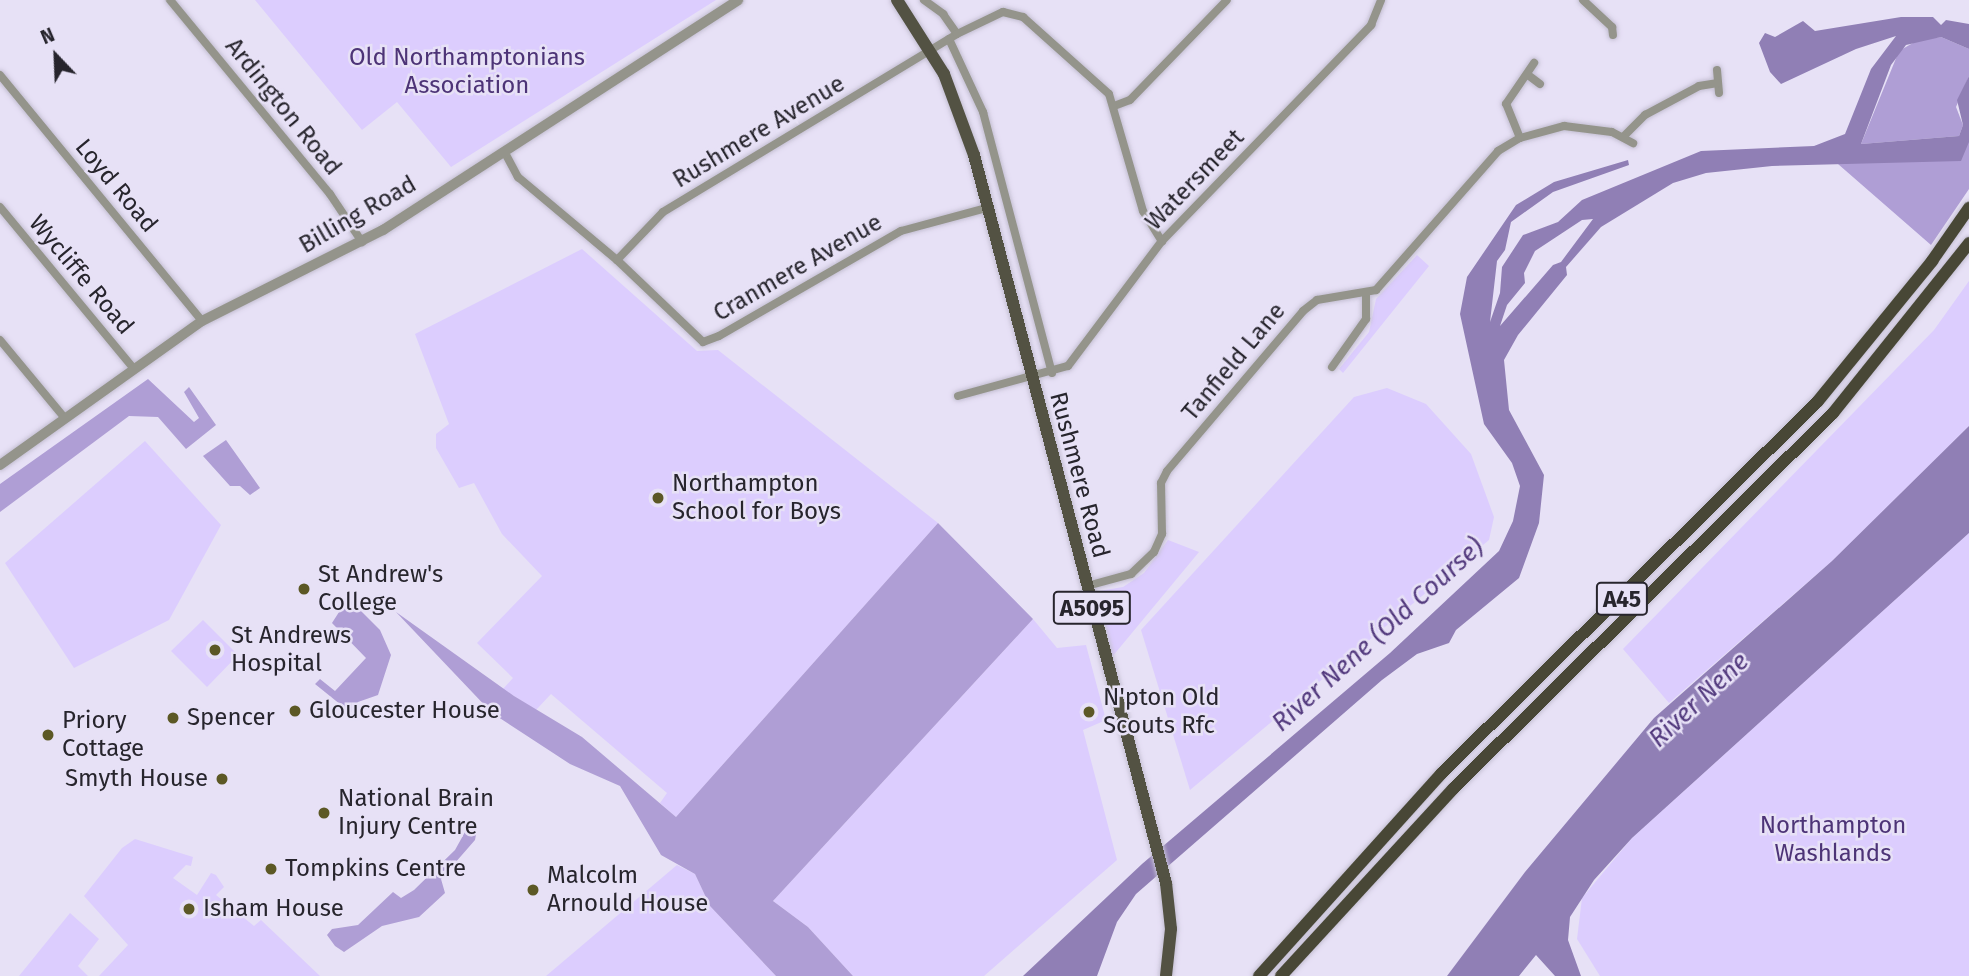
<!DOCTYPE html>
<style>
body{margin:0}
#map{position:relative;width:1969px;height:976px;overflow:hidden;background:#e7e1f6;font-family:"Fira Sans",sans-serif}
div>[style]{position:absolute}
.green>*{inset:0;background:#dccdfe}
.forest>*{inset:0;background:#af9ed5}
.water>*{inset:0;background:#907fb5}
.roads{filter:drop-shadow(0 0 2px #c4bfd2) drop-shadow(0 0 2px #c4bfd2)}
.minor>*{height:8px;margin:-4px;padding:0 4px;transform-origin:4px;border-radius:4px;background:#94948b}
.tertiary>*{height:10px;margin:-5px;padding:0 5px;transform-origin:5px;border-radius:5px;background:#94948b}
.primary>*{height:12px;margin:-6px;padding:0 6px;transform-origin:6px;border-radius:6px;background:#535243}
.trunk>*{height:12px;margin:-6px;padding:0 6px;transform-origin:6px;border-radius:6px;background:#484736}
.dots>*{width:19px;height:19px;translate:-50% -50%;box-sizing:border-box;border:4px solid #e7e1f6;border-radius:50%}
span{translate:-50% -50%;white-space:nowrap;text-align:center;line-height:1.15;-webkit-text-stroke:5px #e7e1f6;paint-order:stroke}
.shield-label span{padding:2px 5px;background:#e7e1f6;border:2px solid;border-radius:5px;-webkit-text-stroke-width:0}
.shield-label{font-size:23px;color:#27252d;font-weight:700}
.park-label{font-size:24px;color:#4d3477}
.street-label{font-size:24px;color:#27252d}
.poi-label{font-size:24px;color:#27252d}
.left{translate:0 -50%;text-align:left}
.right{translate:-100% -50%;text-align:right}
.water-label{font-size:26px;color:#533a7e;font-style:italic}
.north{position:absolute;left:21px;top:21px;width:70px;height:70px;-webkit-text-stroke:5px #e7e1f6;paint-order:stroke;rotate:337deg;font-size:19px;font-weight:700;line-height:28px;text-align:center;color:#27252d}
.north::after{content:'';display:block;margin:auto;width:24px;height:32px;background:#27252d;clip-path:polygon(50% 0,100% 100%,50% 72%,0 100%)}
</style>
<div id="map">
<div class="green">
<i style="clip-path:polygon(255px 0,716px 0,451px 167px,397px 102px,362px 130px)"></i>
<i style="clip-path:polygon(582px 249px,697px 351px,718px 350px,938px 523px,676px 817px,660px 803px,667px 793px,551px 694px,536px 710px,503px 689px,513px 678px,477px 643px,542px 576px,502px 534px,474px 483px,459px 488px,436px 448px,436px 434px,449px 424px,415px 334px)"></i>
<i style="clip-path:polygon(1417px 255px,1429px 266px,1343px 373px,1339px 369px,1369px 332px,1376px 299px)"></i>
<i style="clip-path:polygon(1969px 281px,1969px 426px,1832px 561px,1669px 703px,1623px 649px,1934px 330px)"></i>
<i style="clip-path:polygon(1387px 388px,1426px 404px,1471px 454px,1494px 517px,1489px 540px,1190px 790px,1141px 630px,1354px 397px)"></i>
<i style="clip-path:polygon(145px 441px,221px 525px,169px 620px,74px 668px,5px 563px)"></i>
<i style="clip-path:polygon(1969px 533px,1969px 976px,1600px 976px,1577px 939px,1582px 898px,1632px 838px)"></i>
<i style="clip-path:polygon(1168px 540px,1199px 552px,1112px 657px,1099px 591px,1123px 587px,1144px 573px)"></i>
<i style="clip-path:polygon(1033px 619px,1057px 648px,1086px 645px,1106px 720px,1083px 730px,1117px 860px,984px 976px,853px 976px,808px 927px,773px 901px)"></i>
<i style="clip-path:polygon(203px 620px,238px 655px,207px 687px,171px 651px)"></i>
<i style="clip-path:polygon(135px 839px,193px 857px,191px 866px,186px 865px,173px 878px,197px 895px,211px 873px,216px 875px,224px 887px,216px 895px,254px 926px,261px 920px,320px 976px,99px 976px,128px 945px,84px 896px,122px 848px)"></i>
<i style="clip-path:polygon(677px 865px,695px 874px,710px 906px,776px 976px,546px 976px)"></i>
<i style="clip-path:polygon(70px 913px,99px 939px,78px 966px,88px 976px,19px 976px)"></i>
</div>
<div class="forest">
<i style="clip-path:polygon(1941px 37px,1969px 49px,1969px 76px,1956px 107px,1963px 125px,1959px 136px,1861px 144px,1899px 51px,1918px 40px)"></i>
<i style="clip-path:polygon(1969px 127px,1969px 189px,1931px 245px,1838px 164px,1840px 153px,1951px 152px)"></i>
<i style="clip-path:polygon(148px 379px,194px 422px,199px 418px,184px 392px,189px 387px,216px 425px,186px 449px,158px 417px,129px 416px,0 512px,0 484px)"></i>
<i style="clip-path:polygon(226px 440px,260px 488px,250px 495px,240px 486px,230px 486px,203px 456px)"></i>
<i style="clip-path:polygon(938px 523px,1033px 619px,773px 901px,808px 927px,853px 976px,776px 976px,710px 906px,695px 874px,661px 855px,620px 786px,570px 764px,492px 713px,396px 612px,514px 696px,582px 737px,676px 817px)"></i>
<i style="clip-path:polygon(348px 598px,380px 630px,391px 655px,378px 695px,358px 702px,351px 713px,315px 684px,320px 679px,335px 691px,366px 658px,332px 623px)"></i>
<i style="clip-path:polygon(470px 823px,477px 829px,475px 840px,441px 879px,445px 893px,419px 917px,382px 926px,344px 952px,335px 946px,327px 935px,332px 929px,358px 925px,393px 892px,401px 898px,414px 890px,455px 850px)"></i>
</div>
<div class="water">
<i style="clip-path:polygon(evenodd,1901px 17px,1933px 17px,1941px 25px,1946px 20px,1969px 24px,1969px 49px,1941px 37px,1906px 45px,1891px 65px,1861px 144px,1959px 136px,1963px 125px,1957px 100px,1969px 76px,1969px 142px,1961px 161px,1772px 166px,1706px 173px,1673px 183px,1601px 227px,1566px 267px,1567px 275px,1518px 335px,1504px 360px,1509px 410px,1544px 475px,1539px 523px,1519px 578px,1456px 630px,1449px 643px,1417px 654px,1382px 680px,1136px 894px,1117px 922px,1097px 976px,1023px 976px,1142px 864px,1390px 653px,1499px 551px,1513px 521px,1520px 486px,1512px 463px,1484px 424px,1460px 314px,1467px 277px,1516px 205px,1554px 182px,1628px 160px,1629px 165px,1553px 192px,1511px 222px,1505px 250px,1497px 261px,1490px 322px,1500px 293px,1502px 267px,1523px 235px,1558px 222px,1582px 200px,1701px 151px,1814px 146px,1845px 134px,1871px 69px,1896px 36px,1856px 49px,1781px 84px,1770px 72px,1759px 43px,1765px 33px,1775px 37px,1803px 21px,1815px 31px,1901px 17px,1593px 219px,1561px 262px,1553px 265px,1500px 326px,1507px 305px,1525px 283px,1524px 273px,1535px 251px,1582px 220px,1593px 219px)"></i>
<i style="clip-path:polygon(1969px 426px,1969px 533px,1632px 838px,1594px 880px,1570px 917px,1568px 940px,1581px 976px,1555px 976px,1536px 955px,1519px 976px,1447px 976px,1525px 872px,1654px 718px,1832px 561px)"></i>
</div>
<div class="roads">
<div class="minor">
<i style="left:170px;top:0;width:251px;rotate:50.5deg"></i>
<i style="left:330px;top:194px;width:58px;rotate:56.3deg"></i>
<i style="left:924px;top:0;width:24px;rotate:36deg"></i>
<i style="left:943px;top:14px;width:24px;rotate:55deg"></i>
<i style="left:1583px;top:0;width:40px;rotate:43deg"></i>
<i style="left:1612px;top:27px;width:8px;rotate:83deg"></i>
<i style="left:949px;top:39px;width:81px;rotate:65deg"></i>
<i style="left:983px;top:112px;width:270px;rotate:75.2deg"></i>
<i style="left:1717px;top:70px;width:23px;rotate:85deg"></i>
<i style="left:0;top:75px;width:318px;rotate:50.6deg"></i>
<i style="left:1528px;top:75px;width:15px;rotate:37deg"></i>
<i style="left:1114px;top:106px;width:17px;rotate:-21deg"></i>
<i style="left:1130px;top:100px;width:139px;rotate:-45.9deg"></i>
<i style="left:1624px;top:136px;width:30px;rotate:-45deg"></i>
<i style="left:1645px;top:115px;width:61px;rotate:-28.2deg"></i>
<i style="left:1699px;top:86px;width:19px;rotate:-9deg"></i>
<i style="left:1520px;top:138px;width:37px;rotate:-112deg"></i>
<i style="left:1506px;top:104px;width:50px;rotate:-55.7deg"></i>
<i style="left:504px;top:151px;width:30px;rotate:62deg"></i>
<i style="left:518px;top:177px;width:129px;rotate:40deg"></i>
<i style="left:617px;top:260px;width:119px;rotate:43.6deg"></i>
<i style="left:703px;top:342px;width:17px;rotate:-21deg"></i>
<i style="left:719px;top:336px;width:210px;rotate:-30deg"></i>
<i style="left:901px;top:231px;width:88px;rotate:-15.1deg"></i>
<i style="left:0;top:207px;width:209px;rotate:50.4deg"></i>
<i style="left:617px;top:260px;width:66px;rotate:-46.2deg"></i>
<i style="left:663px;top:212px;width:344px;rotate:-31.2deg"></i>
<i style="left:957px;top:34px;width:51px;rotate:-25.6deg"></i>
<i style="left:1003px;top:12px;width:21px;rotate:14deg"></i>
<i style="left:1023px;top:17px;width:115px;rotate:41.8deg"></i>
<i style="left:1109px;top:94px;width:122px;rotate:73.8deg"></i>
<i style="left:1143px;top:211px;width:36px;rotate:58deg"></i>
<i style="left:0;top:340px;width:100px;rotate:50.3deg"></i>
<i style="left:1332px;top:367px;width:59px;rotate:-54.7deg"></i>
<i style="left:1366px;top:319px;width:25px;rotate:-90deg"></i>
<i style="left:958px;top:396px;width:114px;rotate:-15.3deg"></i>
<i style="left:1068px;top:366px;width:156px;rotate:-53.1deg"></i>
<i style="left:1162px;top:241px;width:301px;rotate:-45.9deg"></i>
<i style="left:1371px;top:25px;width:27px;rotate:-68deg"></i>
<i style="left:1087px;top:586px;width:46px;rotate:-15.3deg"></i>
<i style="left:1131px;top:574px;width:32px;rotate:-44deg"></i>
<i style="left:1154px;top:552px;width:20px;rotate:-66deg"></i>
<i style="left:1162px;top:534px;width:51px;rotate:-91.1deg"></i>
<i style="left:1161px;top:483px;width:13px;rotate:-63deg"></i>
<i style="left:1167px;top:471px;width:210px;rotate:-49.6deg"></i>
<i style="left:1303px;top:311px;width:18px;rotate:-38deg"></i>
<i style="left:1317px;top:300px;width:60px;rotate:-9.6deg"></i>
<i style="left:1376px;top:290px;width:185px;rotate:-48.7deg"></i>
<i style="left:1498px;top:151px;width:26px;rotate:-31deg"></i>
<i style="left:1520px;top:138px;width:46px;rotate:-15.3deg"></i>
<i style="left:1564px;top:126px;width:48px;rotate:7.1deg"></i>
<i style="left:1612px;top:132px;width:24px;rotate:28deg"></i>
</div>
<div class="tertiary">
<i style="left:0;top:465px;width:248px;rotate:-35.5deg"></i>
<i style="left:202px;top:321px;width:203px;rotate:-26.7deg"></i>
<i style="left:383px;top:230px;width:423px;rotate:-32.9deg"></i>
</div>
<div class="primary">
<i style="left:897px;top:0;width:88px;rotate:57.6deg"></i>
<i style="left:944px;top:74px;width:86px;rotate:69.7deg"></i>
<i style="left:974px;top:155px;width:753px;rotate:75.23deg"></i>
<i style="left:1166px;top:883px;width:46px;rotate:83.8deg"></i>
<i style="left:1171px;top:929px;width:47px;rotate:96.1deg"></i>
</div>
<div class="trunk">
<i style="left:1259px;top:976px;width:272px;rotate:-48deg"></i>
<i style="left:1441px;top:774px;width:530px;rotate:-44.69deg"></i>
<i style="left:1818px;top:401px;width:181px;rotate:-50.8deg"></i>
<i style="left:1932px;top:261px;width:65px;rotate:-55.1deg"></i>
<i style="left:1281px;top:976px;width:254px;rotate:-47.4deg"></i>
<i style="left:1453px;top:789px;width:535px;rotate:-44.7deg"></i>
<i style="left:1833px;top:413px;width:218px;rotate:-51.3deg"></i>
</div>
</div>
<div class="dots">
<i style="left:658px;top:498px;background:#5c5825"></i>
<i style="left:304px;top:589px;background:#5c5825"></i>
<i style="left:215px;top:650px;background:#5c5825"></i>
<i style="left:295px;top:711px;background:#5c5825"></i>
<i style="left:1089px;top:712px;background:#5c5825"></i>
<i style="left:173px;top:718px;background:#5c5825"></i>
<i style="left:48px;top:735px;background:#5c5825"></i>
<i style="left:222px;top:779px;background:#5c5825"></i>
<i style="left:324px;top:813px;background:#5c5825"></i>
<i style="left:271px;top:869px;background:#5c5825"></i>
<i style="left:533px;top:890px;background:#5c5825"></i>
<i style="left:189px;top:909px;background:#5c5825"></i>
</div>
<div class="shield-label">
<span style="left:1622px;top:599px">A45</span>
<span style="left:1092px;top:608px">A5095</span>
</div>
<div class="park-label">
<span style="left:467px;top:72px">Old Northamptonians<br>Association</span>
<span style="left:1833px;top:840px">Northampton<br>Washlands</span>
</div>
<div class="street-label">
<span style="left:283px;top:107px;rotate:51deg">Ardington Road</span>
<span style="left:759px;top:132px;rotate:-31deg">Rushmere Avenue</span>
<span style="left:1195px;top:180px;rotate:-46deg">Watersmeet</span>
<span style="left:116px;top:186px;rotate:50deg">Loyd Road</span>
<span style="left:358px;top:215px;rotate:-30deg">Billing Road</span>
<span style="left:798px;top:268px;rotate:-30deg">Cranmere Avenue</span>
<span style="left:81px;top:275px;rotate:50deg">Wycliffe Road</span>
<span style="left:1234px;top:362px;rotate:-50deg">Tanfield Lane</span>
<span style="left:1079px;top:475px;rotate:75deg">Rushmere Road</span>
</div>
<div class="poi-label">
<span class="left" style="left:672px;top:498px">Northampton<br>School for Boys</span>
<span class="left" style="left:318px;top:589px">St Andrew's<br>College</span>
<span class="left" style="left:231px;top:650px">St Andrews<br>Hospital</span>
<span class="left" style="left:1103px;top:712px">N'pton Old<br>Scouts Rfc</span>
<span class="left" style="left:309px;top:711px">Gloucester House</span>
<span class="left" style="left:187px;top:718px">Spencer</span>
<span class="left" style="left:62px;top:735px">Priory<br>Cottage</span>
<span class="right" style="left:208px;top:779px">Smyth House</span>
<span class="left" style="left:338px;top:813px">National Brain<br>Injury Centre</span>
<span class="left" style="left:285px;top:869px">Tompkins Centre</span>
<span class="left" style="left:547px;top:890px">Malcolm<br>Arnould House</span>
<span class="left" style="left:203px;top:909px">Isham House</span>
</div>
<div class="water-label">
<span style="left:1378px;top:635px;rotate:-42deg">River Nene (Old Course)</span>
<span style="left:1699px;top:700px;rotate:-43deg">River Nene</span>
</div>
<div class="north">N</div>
</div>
